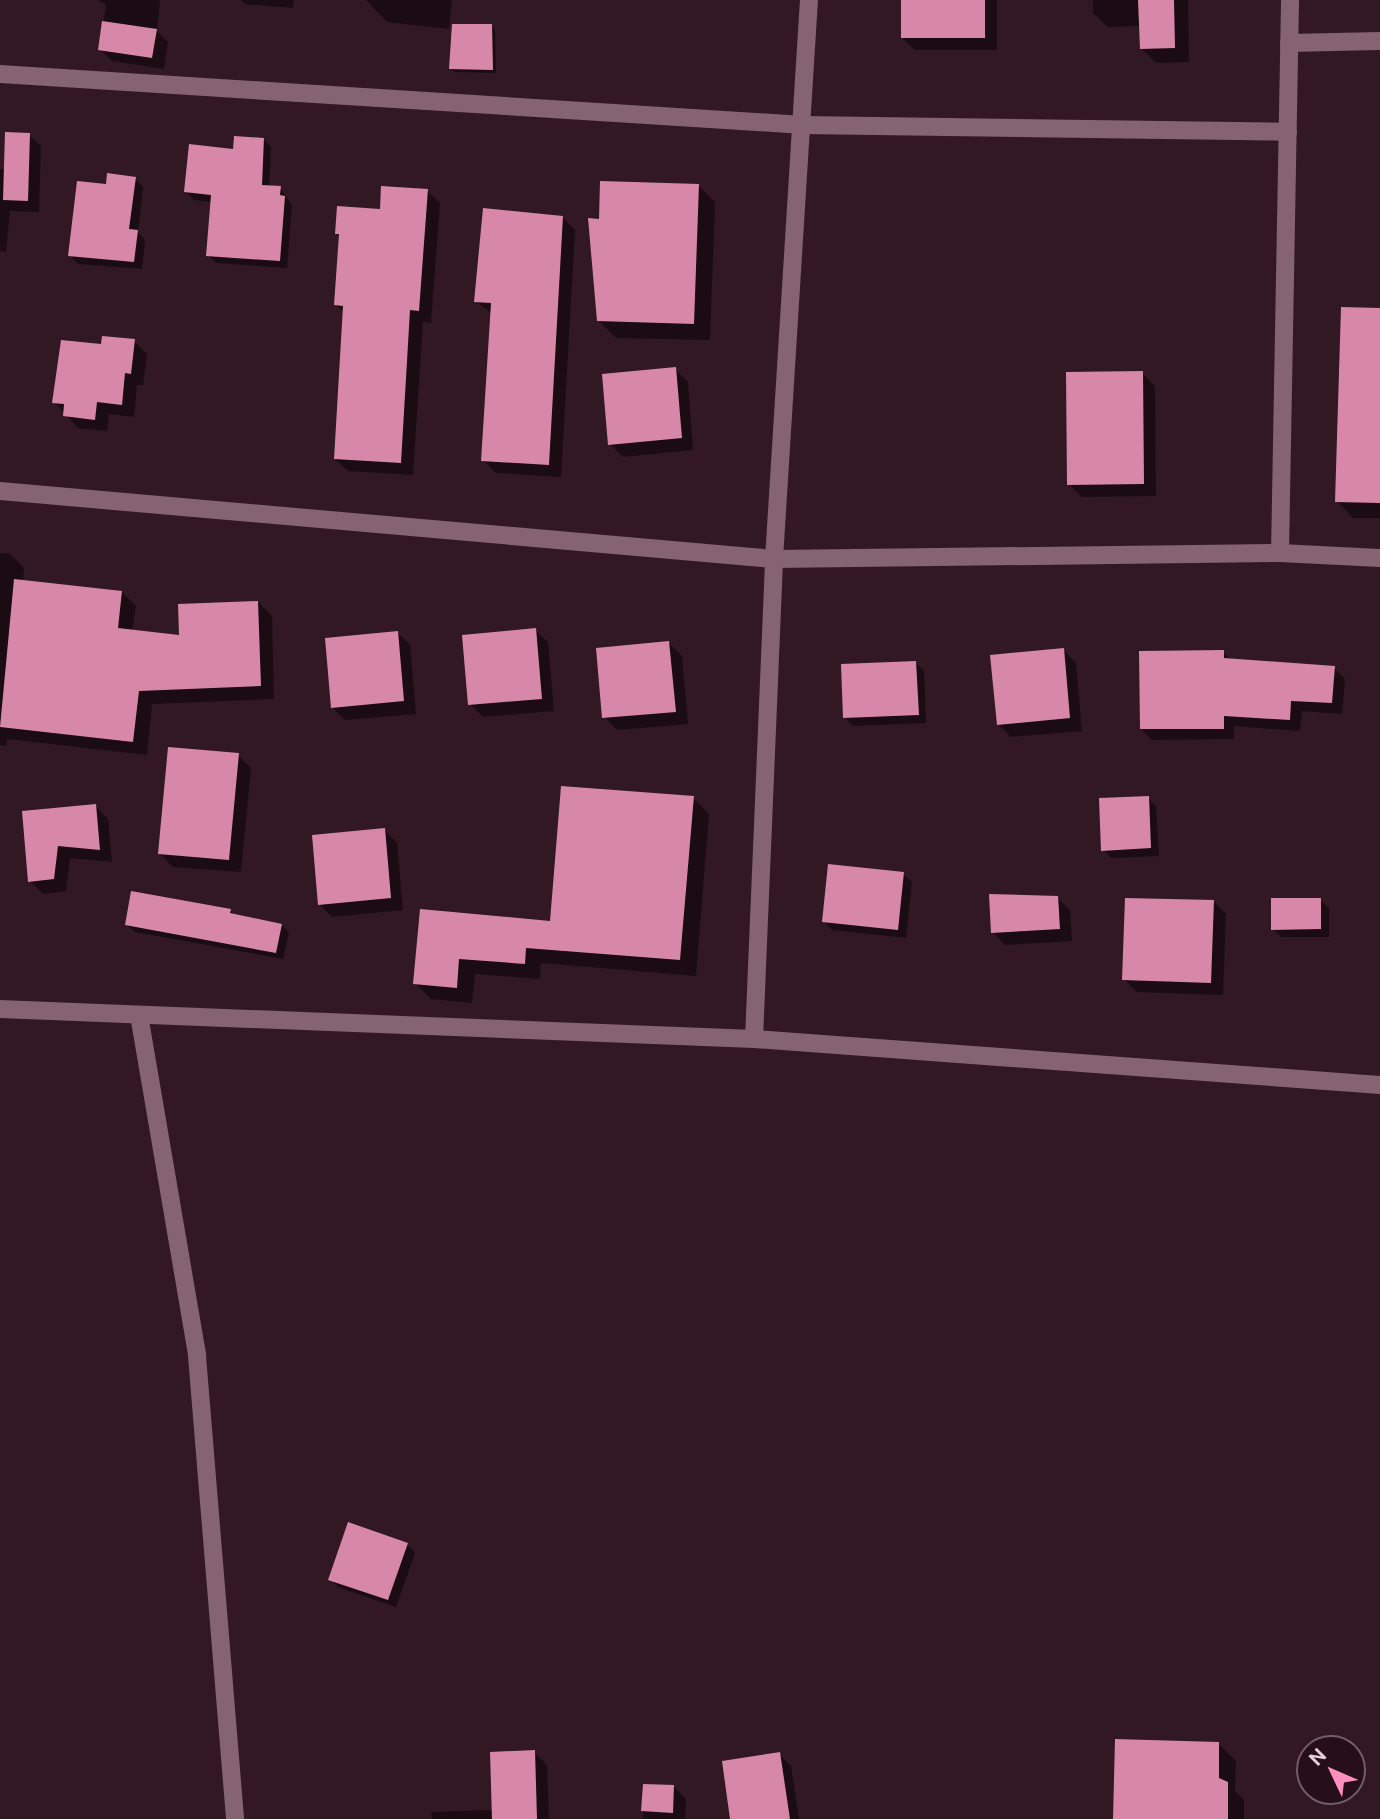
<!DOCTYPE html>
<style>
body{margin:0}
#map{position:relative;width:1380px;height:1819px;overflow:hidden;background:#311823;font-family:"Public Sans",sans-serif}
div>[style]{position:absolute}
.shadow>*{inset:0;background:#0007}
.building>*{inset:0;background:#d788a9}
.minor>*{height:18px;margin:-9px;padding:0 9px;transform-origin:9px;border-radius:9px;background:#856370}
span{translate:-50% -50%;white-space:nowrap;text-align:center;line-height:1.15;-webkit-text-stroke:7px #270f19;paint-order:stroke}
.north{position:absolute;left:1296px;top:1735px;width:70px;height:70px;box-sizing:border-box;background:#270f19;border:2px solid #735d66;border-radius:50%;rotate:314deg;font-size:19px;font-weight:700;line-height:28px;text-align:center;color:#e4d2d9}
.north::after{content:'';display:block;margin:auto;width:24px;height:32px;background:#fd8ebe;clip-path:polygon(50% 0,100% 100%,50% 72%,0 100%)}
</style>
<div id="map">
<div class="shadow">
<i style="clip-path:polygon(98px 0,160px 0,157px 31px,168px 42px,164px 69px,112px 61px,100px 49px,106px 5px)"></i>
<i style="clip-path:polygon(241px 0,294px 0,293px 8px,245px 4px)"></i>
<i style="clip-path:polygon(366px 0,452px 0,449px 29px,387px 22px)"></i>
<i style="clip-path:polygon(902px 0,997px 0,997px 50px,915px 50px,902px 38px)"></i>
<i style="clip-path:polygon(1093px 0,1188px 0,1189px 62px,1156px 63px,1141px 48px,1141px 26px,1108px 27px,1093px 13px)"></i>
<i style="clip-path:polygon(492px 26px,495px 30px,496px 73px,455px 72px,451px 69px)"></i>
<i style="clip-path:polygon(29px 135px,41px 146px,39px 212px,10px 211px,6px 252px,0 251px,0 169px,6px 169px)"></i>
<i style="clip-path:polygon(263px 139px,271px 147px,269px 187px,280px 188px,292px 205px,287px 268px,216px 263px,208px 255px,212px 202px,194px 200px,186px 192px,235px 151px)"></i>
<i style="clip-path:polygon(135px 179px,143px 187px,138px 232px,145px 240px,142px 269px,78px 264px,70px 255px,107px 186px)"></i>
<i style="clip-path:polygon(698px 185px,715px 202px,710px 340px,616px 338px,599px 321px,600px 221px)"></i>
<i style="clip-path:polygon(427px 191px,440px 203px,431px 323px,423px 322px,413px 475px,348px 471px,335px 459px,345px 313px,336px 305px,341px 238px,337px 234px)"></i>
<i style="clip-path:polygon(562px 217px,575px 230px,561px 477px,496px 473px,483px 460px,492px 314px,476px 301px)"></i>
<i style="clip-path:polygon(1380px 310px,1380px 518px,1353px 518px,1337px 501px)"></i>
<i style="clip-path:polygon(134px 341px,147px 354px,143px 385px,137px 385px,134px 417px,109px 414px,107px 431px,78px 428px,54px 402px,103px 346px)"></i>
<i style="clip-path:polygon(675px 369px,688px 382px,693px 450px,623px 457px,610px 444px)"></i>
<i style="clip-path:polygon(1142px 373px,1155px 386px,1156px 496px,1082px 497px,1069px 484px)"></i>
<i style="clip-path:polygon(0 553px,10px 554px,24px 568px,23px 582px,122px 592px,136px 606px,132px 632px,181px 637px,258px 602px,272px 616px,274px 699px,152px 704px,147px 755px,7px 739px,6px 746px,0 745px)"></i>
<i style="clip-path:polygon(535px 630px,548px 642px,554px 711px,483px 717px,470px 704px)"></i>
<i style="clip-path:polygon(398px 633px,410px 645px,416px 714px,345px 720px,332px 707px)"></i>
<i style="clip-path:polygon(669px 643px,682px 656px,688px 724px,617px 730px,604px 717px)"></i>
<i style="clip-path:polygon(1063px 650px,1076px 663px,1082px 731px,1011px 737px,998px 724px)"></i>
<i style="clip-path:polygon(1223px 652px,1232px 661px,1334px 668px,1345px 679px,1342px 714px,1302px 711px,1300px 731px,1234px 726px,1234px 739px,1152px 740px,1141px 729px)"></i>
<i style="clip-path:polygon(916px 663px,924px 671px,926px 723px,853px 726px,845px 718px)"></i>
<i style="clip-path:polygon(238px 755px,251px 768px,241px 872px,173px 867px,160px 854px)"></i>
<i style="clip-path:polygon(693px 798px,709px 814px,696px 976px,541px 963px,540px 979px,475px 974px,472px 1003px,431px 999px,415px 983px,422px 911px,551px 923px)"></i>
<i style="clip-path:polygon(1148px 798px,1156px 806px,1159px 856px,1111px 858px,1103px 850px)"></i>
<i style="clip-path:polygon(95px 806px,108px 819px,112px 862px,70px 858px,66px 891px,43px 894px,30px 881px,24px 812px)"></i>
<i style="clip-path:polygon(385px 830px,397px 843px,403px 910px,332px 917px,319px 904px)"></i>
<i style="clip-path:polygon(903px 874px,912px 882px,906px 938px,832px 930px,824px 922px)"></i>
<i style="clip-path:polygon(1057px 898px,1070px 910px,1072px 941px,1005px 945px,993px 932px)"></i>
<i style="clip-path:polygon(1320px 900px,1329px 908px,1329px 937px,1281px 937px,1273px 929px)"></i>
<i style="clip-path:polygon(1213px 901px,1226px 914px,1223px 995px,1137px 992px,1124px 979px)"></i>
<i style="clip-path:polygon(230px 911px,234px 915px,282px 925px,289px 933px,283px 959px,135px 932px,127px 925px)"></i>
<i style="clip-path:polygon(407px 1544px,415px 1553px,396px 1607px,338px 1587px,330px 1579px)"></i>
<i style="clip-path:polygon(1219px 1744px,1236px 1761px,1235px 1791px,1244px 1800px,1244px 1819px,1115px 1819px)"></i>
<i style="clip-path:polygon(534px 1752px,547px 1765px,549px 1819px,432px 1819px,431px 1812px,493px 1810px)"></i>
<i style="clip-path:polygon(779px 1754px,791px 1766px,799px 1819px,732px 1819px)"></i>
<i style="clip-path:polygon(645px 1786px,674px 1787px,686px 1799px,685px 1819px,643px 1819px)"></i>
</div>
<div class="building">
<i style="clip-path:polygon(901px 0,985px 0,985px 38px,901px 38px)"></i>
<i style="clip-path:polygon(1138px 0,1174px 0,1175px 48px,1140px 49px)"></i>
<i style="clip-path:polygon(102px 21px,157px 29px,152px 58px,98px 50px)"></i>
<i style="clip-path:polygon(452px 24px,492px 24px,493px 70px,449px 69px)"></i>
<i style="clip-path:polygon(5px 132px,30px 133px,28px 201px,3px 200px)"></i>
<i style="clip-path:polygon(234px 136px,264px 138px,262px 185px,281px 186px,280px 195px,285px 196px,280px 261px,206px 256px,211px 195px,184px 192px,189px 144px,233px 149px)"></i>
<i style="clip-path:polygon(107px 173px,136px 177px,129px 229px,138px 230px,134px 262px,68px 256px,77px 181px,106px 184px)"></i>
<i style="clip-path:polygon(600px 181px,699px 184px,694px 324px,597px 321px,588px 218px,599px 219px)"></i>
<i style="clip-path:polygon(381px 186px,428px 189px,419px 311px,410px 310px,401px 463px,334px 459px,343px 306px,334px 305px,339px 234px,335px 234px,337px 206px,380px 209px)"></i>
<i style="clip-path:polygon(483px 208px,563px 216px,549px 465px,481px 461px,491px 303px,474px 302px)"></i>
<i style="clip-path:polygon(1341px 307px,1380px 308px,1380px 503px,1335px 502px)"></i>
<i style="clip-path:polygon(102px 336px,135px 339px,131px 374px,125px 373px,122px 405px,97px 402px,95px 420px,63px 416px,64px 404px,52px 403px,61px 340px,101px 344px)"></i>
<i style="clip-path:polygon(676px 367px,682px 438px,608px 445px,602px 374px)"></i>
<i style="clip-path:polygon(1143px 371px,1144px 484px,1067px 485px,1066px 372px)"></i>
<i style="clip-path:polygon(14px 579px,122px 591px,118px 628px,179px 635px,178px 604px,258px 601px,261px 686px,139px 691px,133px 742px,0 727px)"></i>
<i style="clip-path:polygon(536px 628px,542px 699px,468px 705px,462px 635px)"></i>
<i style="clip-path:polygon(398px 631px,404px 701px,331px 708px,325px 638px)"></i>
<i style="clip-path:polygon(669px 641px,676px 712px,602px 718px,596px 648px)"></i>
<i style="clip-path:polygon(1064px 648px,1070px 718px,997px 725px,990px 655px)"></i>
<i style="clip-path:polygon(1224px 650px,1224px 658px,1335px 666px,1332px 703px,1291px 701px,1290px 720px,1224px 716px,1224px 729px,1140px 729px,1139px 651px)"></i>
<i style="clip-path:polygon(916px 661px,919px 715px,843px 718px,841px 664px)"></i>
<i style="clip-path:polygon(168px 747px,239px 753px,229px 860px,158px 854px)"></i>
<i style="clip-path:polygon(561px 786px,694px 796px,680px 960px,526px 948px,525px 964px,459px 959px,457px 988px,413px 984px,420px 909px,550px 921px)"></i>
<i style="clip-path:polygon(1149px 796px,1151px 848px,1101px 851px,1099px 798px)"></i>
<i style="clip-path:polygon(96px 804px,100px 850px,58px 846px,54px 879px,28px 882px,22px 811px)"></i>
<i style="clip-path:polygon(385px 828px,391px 898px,318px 905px,312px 835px)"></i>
<i style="clip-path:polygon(828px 864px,904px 872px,898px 930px,822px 922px)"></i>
<i style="clip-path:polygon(131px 891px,231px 909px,230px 913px,282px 924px,276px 953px,125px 925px)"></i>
<i style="clip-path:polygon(989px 894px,1058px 896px,1060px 929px,991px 933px)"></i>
<i style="clip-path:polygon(1125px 898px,1214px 900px,1211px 983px,1122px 980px)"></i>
<i style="clip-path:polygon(1271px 898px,1321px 898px,1321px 929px,1271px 930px)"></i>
<i style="clip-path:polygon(348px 1522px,408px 1543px,388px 1600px,328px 1580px)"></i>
<i style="clip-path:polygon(1115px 1739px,1219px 1742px,1219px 1778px,1228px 1782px,1228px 1819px,1113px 1819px)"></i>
<i style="clip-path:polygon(535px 1750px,537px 1819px,492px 1819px,490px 1752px)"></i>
<i style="clip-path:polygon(780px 1752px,790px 1819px,730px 1819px,722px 1761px)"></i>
<i style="clip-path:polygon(643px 1784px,674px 1785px,673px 1813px,641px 1811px)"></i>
</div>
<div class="minor">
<i style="left:1289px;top:43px;width:91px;rotate:-1.3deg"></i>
<i style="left:0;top:74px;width:805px;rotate:3.63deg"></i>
<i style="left:803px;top:125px;width:485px;rotate:0.8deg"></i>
<i style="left:0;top:491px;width:777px;rotate:5.02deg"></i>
<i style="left:774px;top:559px;width:506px;rotate:-0.68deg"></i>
<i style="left:1280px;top:553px;width:100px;rotate:2.9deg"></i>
<i style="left:1280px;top:553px;width:553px;rotate:-88.96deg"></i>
<i style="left:0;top:1009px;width:755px;rotate:2.28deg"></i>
<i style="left:754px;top:1039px;width:628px;rotate:4.2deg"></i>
<i style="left:139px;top:1015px;width:346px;rotate:80.3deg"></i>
<i style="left:197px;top:1356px;width:465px;rotate:85.3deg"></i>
<i style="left:754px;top:1039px;width:480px;rotate:-87.6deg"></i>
<i style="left:774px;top:559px;width:560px;rotate:-86.42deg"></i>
</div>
<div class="north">N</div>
</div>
